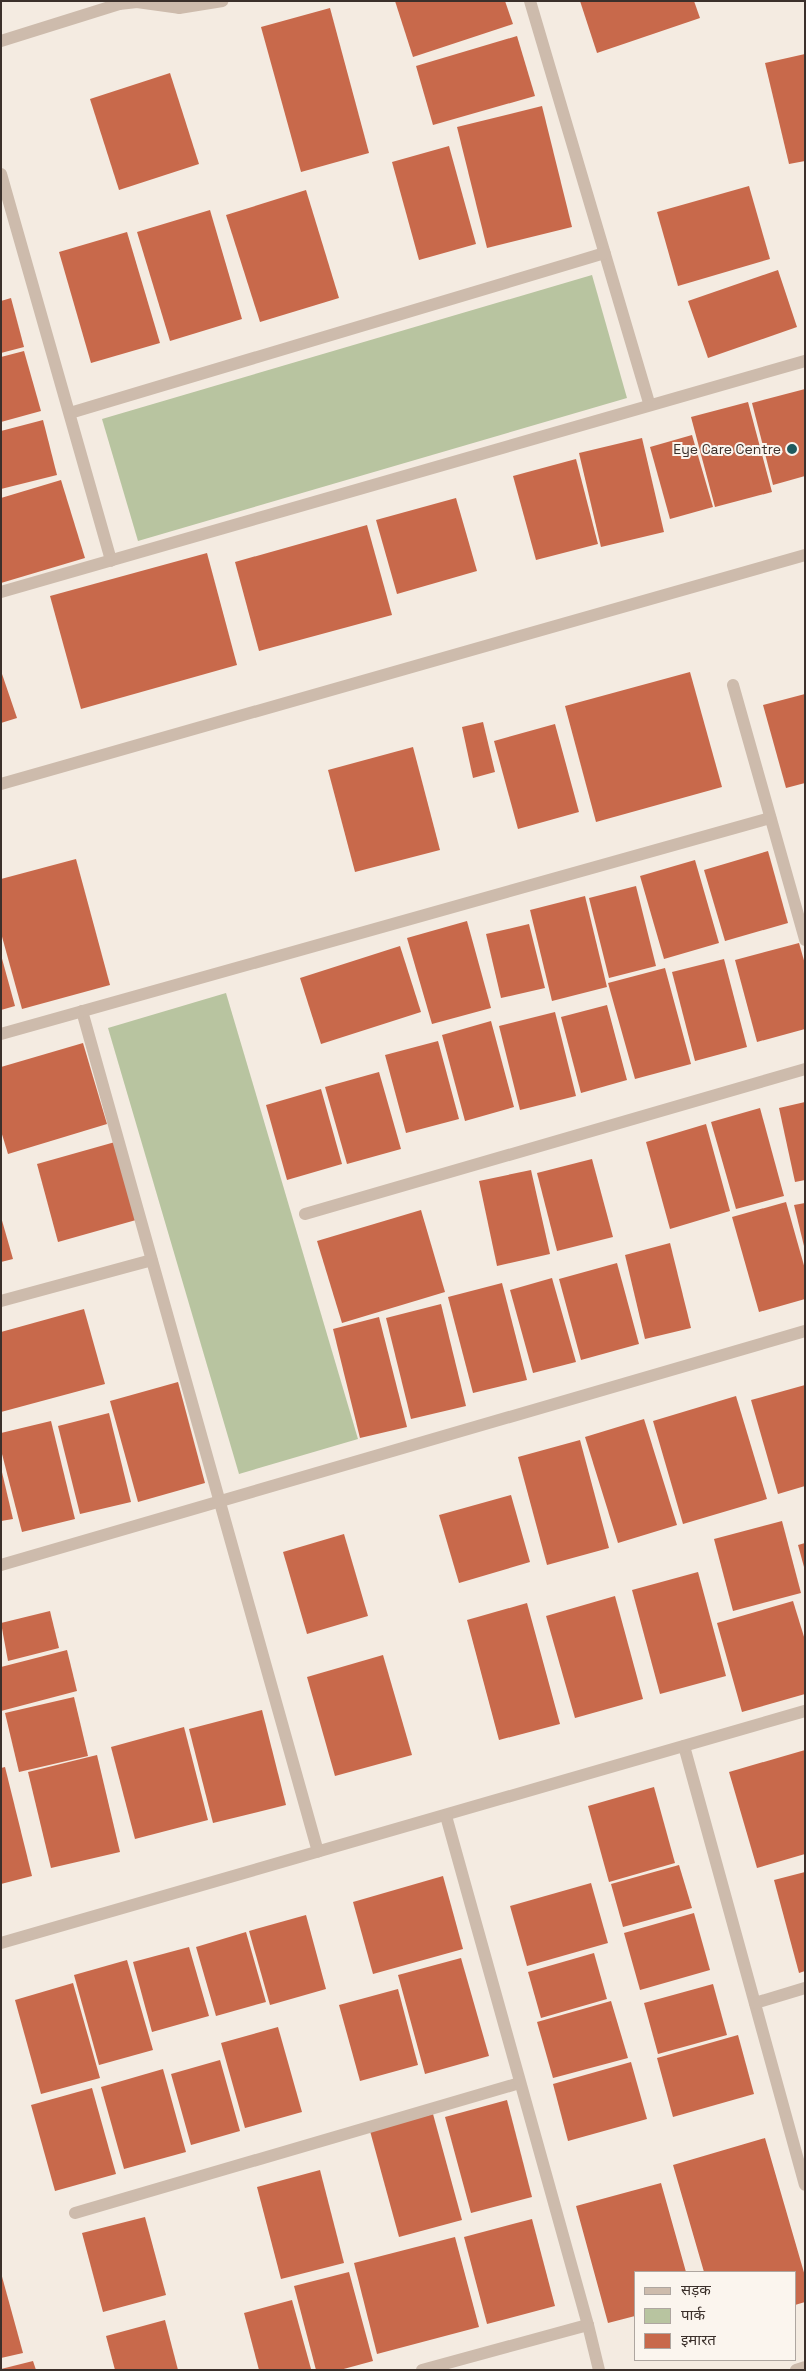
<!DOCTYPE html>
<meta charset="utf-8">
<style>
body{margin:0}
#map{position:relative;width:806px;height:2371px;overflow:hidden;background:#f4ebe1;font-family:"Space Grotesk","Noto Sans Devanagari",sans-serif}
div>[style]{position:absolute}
.green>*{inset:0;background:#b8c4a0}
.building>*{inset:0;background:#c8694b}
.minor>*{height:12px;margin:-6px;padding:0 6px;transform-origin:6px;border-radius:6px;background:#cdbbac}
.tertiary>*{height:12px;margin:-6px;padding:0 6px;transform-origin:6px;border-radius:6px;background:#cdbbac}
.dots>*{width:14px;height:14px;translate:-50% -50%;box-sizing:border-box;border:2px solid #fbf5ee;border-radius:50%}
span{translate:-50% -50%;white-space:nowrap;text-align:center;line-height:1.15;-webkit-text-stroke:4px #fbf5ee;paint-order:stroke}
.poi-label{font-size:14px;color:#3b302b}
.right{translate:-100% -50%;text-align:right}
.frame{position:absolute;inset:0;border:2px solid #3b302b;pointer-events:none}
.legend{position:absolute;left:634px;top:2271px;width:162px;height:90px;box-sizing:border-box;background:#fbf5ee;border:1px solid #aea6a0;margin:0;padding:6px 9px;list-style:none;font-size:15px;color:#3b302b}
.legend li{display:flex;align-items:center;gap:10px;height:25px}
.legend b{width:25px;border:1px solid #aea6a0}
</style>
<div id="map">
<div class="green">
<i style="clip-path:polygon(592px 275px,627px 398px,138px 541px,102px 419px)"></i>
<i style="clip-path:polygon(226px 993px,358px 1439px,239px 1474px,108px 1028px)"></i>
</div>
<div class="building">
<i style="clip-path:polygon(395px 1px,505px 1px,513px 24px,413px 57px)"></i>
<i style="clip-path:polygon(580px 1px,694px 1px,700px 18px,597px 53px)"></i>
<i style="clip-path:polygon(330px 8px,369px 153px,301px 172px,261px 27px)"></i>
<i style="clip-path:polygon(517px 36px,535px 96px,433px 125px,416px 66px)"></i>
<i style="clip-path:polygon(805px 54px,805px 161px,789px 164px,765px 63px)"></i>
<i style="clip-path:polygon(170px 73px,199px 164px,119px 190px,90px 99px)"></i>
<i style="clip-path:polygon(542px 106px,572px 227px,487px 248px,457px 127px)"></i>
<i style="clip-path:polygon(449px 146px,476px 244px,419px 260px,392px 162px)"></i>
<i style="clip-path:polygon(749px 186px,770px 259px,678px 286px,657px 212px)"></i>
<i style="clip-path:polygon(306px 190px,339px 298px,260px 322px,226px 215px)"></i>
<i style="clip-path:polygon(210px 210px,242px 319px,170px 341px,137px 232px)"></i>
<i style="clip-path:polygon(127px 232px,160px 343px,91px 363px,59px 252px)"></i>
<i style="clip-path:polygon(778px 270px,797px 327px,708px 358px,688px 301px)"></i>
<i style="clip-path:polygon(11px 298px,24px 347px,1px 353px,1px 301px)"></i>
<i style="clip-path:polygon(24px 351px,41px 411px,1px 422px,1px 357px)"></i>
<i style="clip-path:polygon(805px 389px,805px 476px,773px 485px,752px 403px)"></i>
<i style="clip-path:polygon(748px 402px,772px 492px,715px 507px,691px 417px)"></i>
<i style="clip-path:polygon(43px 420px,57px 475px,1px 489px,1px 431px)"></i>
<i style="clip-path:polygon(692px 435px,713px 507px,670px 519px,650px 447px)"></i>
<i style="clip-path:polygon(642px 438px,664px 532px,601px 547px,579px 453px)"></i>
<i style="clip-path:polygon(576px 459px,598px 544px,536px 560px,513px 476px)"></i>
<i style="clip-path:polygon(61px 480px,85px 558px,1px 583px,1px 498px)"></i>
<i style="clip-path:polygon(456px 498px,477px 571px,397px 594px,376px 520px)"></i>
<i style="clip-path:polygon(367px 525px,392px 615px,259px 651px,235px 562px)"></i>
<i style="clip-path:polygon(207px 553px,237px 665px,81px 709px,50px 596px)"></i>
<i style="clip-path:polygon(1px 671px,17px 718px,1px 723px)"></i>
<i style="clip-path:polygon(690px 672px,722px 787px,596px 822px,565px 706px)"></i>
<i style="clip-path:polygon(805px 694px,805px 783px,786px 788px,763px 705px)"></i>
<i style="clip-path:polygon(483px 722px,495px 772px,473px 778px,462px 727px)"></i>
<i style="clip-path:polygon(555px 724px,579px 812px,518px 829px,494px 741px)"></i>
<i style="clip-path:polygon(413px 747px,440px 850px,355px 872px,328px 770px)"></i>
<i style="clip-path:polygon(768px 851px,788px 923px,725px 941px,704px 870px)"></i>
<i style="clip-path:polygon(76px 859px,110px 985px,22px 1009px,1px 933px,1px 879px)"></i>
<i style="clip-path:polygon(695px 860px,719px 943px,664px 959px,640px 876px)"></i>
<i style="clip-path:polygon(636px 886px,656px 966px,609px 978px,589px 898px)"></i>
<i style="clip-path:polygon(585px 896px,607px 987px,552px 1001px,530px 910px)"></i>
<i style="clip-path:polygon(467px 921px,491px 1008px,432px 1024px,407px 938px)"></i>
<i style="clip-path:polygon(529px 924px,545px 988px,501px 998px,486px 934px)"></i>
<i style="clip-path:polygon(799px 943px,805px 964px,805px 1029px,757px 1042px,735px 960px)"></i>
<i style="clip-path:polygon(400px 946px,421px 1012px,321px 1044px,300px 978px)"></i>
<i style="clip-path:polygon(1px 955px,15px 1006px,1px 1010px)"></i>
<i style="clip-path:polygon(724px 959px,747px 1047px,695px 1061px,672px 972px)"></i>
<i style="clip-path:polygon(665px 968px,691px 1064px,635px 1079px,608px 983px)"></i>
<i style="clip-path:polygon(607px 1005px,627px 1080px,581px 1093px,561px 1017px)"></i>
<i style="clip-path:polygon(555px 1012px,576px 1096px,520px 1110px,499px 1026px)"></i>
<i style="clip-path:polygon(491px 1021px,514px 1107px,465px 1121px,442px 1035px)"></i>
<i style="clip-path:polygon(438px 1041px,459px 1119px,406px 1133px,385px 1055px)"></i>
<i style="clip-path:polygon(83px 1043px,107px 1124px,8px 1154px,1px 1131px,1px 1067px)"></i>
<i style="clip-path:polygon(379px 1072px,401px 1149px,347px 1164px,325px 1087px)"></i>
<i style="clip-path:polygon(321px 1089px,342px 1164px,287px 1180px,266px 1105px)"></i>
<i style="clip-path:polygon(805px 1102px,805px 1180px,795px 1182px,779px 1108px)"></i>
<i style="clip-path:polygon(760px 1108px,784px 1196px,736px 1209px,711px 1122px)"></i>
<i style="clip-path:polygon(706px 1124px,730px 1211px,670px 1229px,646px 1142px)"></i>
<i style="clip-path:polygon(115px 1142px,136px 1220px,58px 1242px,37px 1164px)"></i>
<i style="clip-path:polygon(592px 1159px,613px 1237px,557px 1251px,537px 1173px)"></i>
<i style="clip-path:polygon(531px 1170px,550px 1254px,497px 1266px,479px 1181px)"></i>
<i style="clip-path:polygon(786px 1202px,805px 1269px,805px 1299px,759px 1312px,732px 1217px)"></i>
<i style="clip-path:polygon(805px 1203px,805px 1246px,804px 1246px,794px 1205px)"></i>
<i style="clip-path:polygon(421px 1210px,445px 1292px,342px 1323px,317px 1241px)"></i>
<i style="clip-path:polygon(1px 1217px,13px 1259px,1px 1262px)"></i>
<i style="clip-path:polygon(670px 1243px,691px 1328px,645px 1339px,625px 1255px)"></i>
<i style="clip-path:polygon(617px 1263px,639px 1344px,581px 1360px,559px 1279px)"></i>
<i style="clip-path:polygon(552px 1278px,576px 1362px,533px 1373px,510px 1290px)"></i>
<i style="clip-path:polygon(502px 1283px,527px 1380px,473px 1393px,448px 1297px)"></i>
<i style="clip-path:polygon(441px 1304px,466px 1406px,411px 1419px,386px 1318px)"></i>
<i style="clip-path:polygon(84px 1309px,105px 1384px,1px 1412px,1px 1332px)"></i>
<i style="clip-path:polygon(379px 1317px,407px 1427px,360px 1438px,333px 1329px)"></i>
<i style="clip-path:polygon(178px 1382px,205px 1483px,138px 1502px,110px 1401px)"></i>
<i style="clip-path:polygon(805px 1385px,805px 1486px,778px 1494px,751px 1400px)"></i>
<i style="clip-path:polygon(736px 1396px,767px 1499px,683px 1524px,653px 1421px)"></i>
<i style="clip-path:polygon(109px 1413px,131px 1502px,80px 1514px,58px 1426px)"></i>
<i style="clip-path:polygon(644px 1419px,677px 1525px,618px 1543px,585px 1437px)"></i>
<i style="clip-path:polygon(51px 1421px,75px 1519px,22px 1532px,1px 1450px,1px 1433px)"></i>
<i style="clip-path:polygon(580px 1440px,609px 1548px,547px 1565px,518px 1457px)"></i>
<i style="clip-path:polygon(1px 1468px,13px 1519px,1px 1521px)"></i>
<i style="clip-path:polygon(511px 1495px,530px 1562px,459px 1583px,439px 1515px)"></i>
<i style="clip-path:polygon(782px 1521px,801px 1593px,733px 1611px,714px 1539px)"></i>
<i style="clip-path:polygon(344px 1534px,368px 1616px,307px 1634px,283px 1552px)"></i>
<i style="clip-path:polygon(805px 1543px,805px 1567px,804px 1567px,798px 1545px)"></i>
<i style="clip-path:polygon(698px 1572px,726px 1676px,660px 1694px,632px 1590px)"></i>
<i style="clip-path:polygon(615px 1596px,643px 1699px,575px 1718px,546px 1616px)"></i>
<i style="clip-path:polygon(793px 1601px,805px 1640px,805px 1694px,742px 1712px,717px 1623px)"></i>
<i style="clip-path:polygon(527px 1603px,560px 1724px,499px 1740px,467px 1620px)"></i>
<i style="clip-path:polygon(50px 1611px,59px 1648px,8px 1661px,1px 1623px)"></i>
<i style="clip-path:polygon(67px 1650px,77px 1691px,1px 1711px,1px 1667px)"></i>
<i style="clip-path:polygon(383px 1655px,412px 1755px,335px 1776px,307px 1677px)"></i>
<i style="clip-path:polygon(74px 1697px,88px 1756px,19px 1772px,5px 1713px)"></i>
<i style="clip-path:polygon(262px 1710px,286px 1805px,213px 1823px,189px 1729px)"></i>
<i style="clip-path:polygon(184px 1727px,208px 1820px,135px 1839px,111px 1747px)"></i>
<i style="clip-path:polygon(805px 1750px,805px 1854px,757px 1868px,729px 1772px)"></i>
<i style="clip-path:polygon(97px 1755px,120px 1852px,51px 1868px,28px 1772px)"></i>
<i style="clip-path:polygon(5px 1767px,32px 1876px,1px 1884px,1px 1768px)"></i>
<i style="clip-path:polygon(654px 1787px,675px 1863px,609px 1882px,588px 1806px)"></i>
<i style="clip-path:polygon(679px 1865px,692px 1908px,623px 1927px,611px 1884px)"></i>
<i style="clip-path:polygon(805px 1872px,805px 1971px,799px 1973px,774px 1880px)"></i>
<i style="clip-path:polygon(443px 1876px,463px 1949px,373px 1974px,353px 1902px)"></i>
<i style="clip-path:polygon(591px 1883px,608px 1943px,527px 1966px,510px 1906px)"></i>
<i style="clip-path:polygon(694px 1913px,710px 1970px,640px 1990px,624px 1933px)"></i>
<i style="clip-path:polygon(306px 1915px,326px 1989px,270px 2005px,249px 1931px)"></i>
<i style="clip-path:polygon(246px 1932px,266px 2002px,216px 2016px,196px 1947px)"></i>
<i style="clip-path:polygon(189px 1947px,209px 2016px,152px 2032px,133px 1962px)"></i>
<i style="clip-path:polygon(594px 1953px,607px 1999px,541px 2018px,528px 1972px)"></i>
<i style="clip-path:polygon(461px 1958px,489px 2056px,425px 2074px,398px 1975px)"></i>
<i style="clip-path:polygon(127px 1960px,153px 2050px,99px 2065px,74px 1975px)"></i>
<i style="clip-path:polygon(73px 1983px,100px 2078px,41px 2094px,15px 2000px)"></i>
<i style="clip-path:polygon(713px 1984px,727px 2035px,658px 2054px,644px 2003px)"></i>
<i style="clip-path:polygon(398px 1989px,418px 2065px,360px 2081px,339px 2005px)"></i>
<i style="clip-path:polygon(611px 2001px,628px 2058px,553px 2078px,537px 2022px)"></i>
<i style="clip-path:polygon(278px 2027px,302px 2112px,245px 2128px,221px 2043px)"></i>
<i style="clip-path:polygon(738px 2035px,754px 2094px,673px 2117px,657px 2058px)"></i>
<i style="clip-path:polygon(220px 2060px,240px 2131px,191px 2145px,171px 2074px)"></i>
<i style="clip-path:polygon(631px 2062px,647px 2119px,568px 2141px,553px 2084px)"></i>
<i style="clip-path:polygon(163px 2069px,186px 2152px,124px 2169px,101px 2087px)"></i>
<i style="clip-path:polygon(92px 2088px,116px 2174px,55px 2191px,31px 2105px)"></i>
<i style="clip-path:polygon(507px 2100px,532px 2197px,471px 2213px,445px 2117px)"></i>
<i style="clip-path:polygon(433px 2114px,462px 2220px,399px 2237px,370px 2131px)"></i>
<i style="clip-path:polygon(765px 2138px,805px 2276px,805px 2302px,795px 2305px,795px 2272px,704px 2272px,673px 2165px)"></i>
<i style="clip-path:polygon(320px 2170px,344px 2263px,281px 2279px,257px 2187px)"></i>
<i style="clip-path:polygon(661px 2183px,686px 2272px,635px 2272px,635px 2316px,608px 2323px,576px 2206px)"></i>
<i style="clip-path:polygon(145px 2217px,166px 2295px,103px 2312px,82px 2233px)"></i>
<i style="clip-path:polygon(532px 2219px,555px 2306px,487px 2324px,464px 2237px)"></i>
<i style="clip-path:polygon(455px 2237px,479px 2327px,377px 2354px,354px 2263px)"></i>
<i style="clip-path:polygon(349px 2272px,373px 2361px,340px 2370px,316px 2370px,294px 2286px)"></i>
<i style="clip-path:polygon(1px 2273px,23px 2353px,1px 2358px)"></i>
<i style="clip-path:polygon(292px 2300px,311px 2369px,259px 2370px,244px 2313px)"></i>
<i style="clip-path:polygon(165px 2320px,178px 2370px,115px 2370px,106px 2336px)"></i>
<i style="clip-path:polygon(33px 2361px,36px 2370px,1px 2370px,1px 2369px)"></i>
</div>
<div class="minor">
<i style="left:530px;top:1px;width:421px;rotate:73.5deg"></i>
<i style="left:1px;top:41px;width:124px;rotate:-17.4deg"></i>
<i style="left:119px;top:4px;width:18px;rotate:-6deg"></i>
<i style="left:137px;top:2px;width:42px;rotate:8.1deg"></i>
<i style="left:179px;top:8px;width:44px;rotate:-9.2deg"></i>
<i style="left:1px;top:174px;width:402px;rotate:74.1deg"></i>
<i style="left:70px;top:413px;width:558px;rotate:-16.65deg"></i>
<i style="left:1px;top:592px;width:837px;rotate:-16.03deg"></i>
<i style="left:733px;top:685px;width:265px;rotate:74.2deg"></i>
<i style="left:82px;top:1011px;width:873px;rotate:74.32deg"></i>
<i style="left:1px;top:1034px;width:799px;rotate:-15.69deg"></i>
<i style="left:305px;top:1214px;width:521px;rotate:-16.17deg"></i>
<i style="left:1px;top:1301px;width:156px;rotate:-15.2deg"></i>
<i style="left:1px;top:1565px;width:837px;rotate:-16.23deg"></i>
<i style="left:684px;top:1746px;width:455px;rotate:74.6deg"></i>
<i style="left:1px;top:1943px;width:837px;rotate:-16.1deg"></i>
<i style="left:755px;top:2003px;width:52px;rotate:-16.7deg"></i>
<i style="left:75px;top:2213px;width:463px;rotate:-16.3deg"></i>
<i style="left:588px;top:2325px;width:46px;rotate:76.3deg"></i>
<i style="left:422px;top:2370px;width:172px;rotate:-15.2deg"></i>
<i style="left:588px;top:2325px;width:528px;rotate:-105.59deg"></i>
<i style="left:796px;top:2370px;width:9px;rotate:-18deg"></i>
</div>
<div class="tertiary">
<i style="left:1px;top:784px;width:836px;rotate:-15.9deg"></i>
</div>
<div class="dots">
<i style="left:792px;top:449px;background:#1f5a5e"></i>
</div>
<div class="poi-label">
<span class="right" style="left:781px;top:449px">Eye Care Centre</span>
</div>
<div class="frame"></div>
<ul class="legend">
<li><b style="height:6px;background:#cdbbac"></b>सड़क</li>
<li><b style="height:14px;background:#b8c4a0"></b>पार्क</li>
<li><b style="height:14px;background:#c8694b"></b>इमारत</li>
</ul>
</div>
